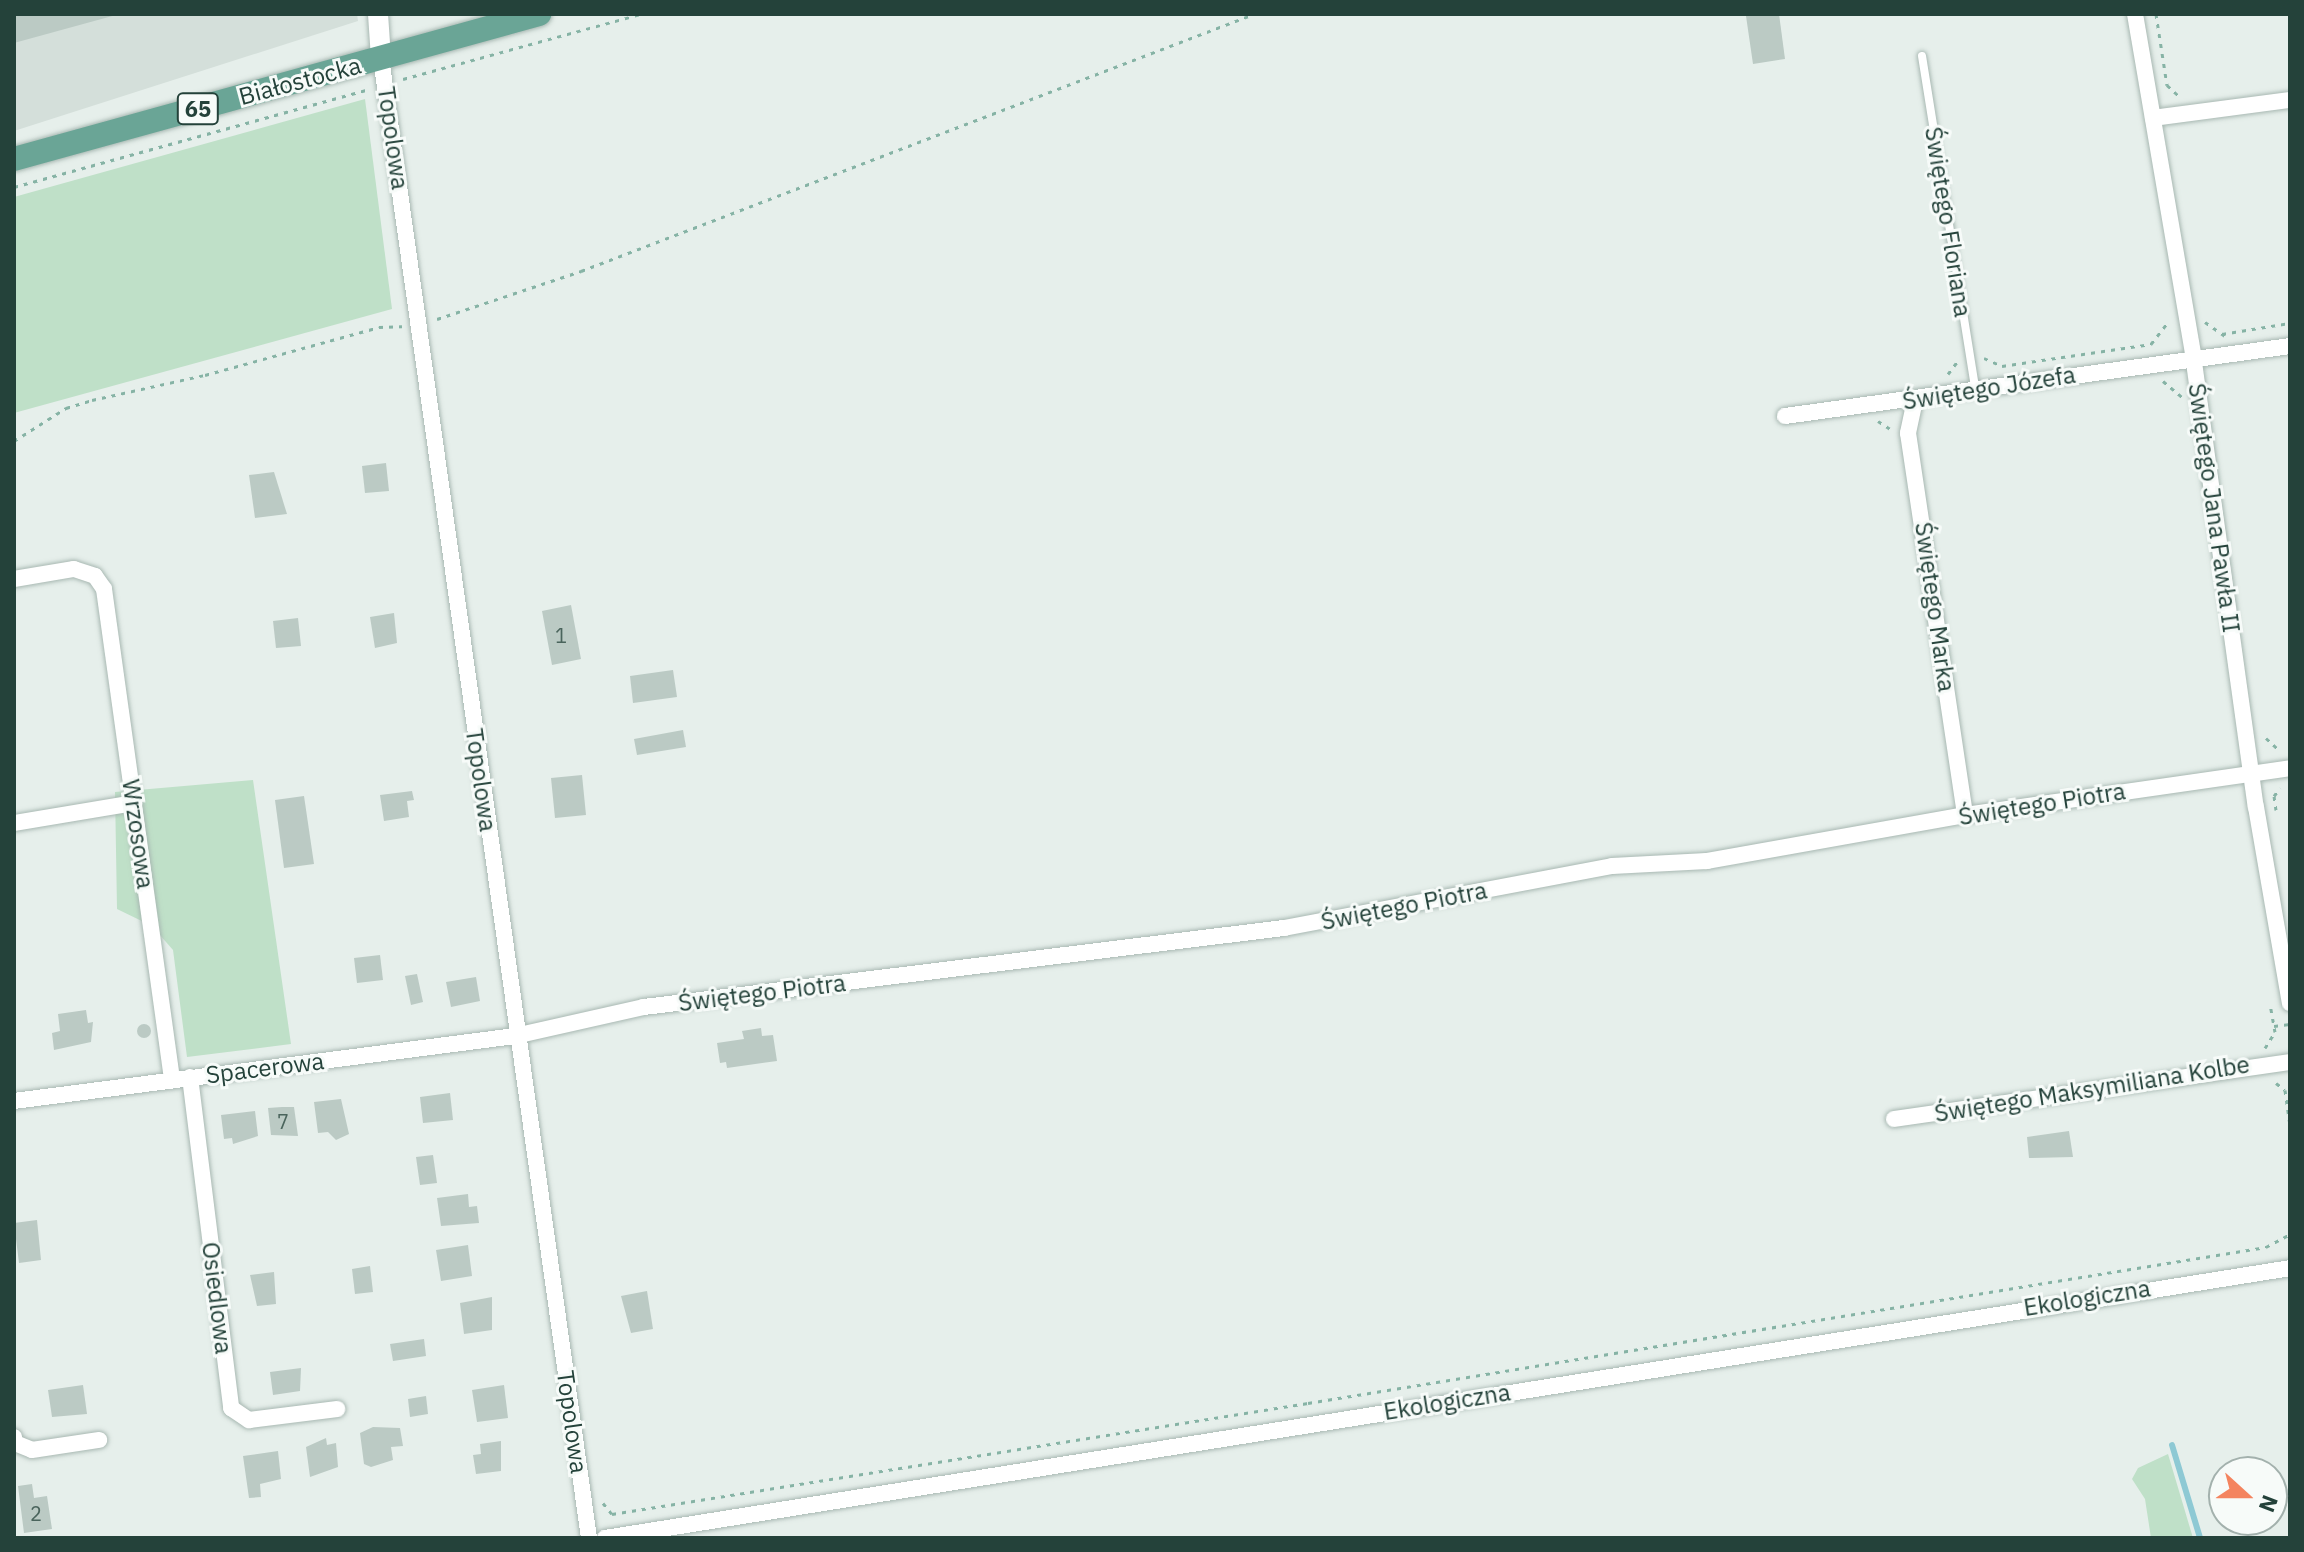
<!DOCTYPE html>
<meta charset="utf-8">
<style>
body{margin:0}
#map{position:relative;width:2304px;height:1552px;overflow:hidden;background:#e6efeb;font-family:"IBM Plex Sans",sans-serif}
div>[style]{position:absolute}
.built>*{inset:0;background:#d4dfda}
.green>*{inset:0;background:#bfe0c8}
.stream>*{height:6px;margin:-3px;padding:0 3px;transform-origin:3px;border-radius:3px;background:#8ec9d4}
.building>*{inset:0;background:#bbcac4}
.round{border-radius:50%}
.path>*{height:3px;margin-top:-1.5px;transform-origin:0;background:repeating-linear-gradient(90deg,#86b3a5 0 4px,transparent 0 10px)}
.roads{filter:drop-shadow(0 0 2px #a8b8b2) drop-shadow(0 0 2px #a8b8b2)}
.service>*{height:8px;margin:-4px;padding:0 4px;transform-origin:4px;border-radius:4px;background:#fff}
.minor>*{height:16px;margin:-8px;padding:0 8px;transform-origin:8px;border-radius:8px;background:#fff}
.tertiary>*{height:20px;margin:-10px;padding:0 10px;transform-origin:10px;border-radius:10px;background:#fff}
.primary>*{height:24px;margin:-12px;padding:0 12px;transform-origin:12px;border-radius:12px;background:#6aa596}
span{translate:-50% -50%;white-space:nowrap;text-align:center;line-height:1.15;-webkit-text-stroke:6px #f7fbf9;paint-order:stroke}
.number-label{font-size:20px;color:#4a645c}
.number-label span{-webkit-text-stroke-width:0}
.shield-label span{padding:2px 6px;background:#f7fbf9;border:2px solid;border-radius:6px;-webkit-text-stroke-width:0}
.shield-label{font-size:22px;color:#24423a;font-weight:700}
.street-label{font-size:24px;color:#24423a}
.frame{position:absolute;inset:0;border:16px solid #24423a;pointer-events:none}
.north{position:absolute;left:2208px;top:1456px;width:80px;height:80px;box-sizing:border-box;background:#f7fbf9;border:2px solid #a3b1ad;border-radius:50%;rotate:111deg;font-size:22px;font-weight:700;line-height:32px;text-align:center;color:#24423a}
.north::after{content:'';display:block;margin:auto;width:28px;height:36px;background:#f4845f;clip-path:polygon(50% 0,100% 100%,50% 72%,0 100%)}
</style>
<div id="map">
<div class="built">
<i style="clip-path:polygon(14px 14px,357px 14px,358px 21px,14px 131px)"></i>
</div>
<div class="green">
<i style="clip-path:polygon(365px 99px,392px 309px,14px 413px,14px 197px)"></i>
<i style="clip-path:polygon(253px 780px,291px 1044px,187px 1057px,173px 950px,152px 926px,117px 909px,115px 792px)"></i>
<i style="clip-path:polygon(2168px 1454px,2193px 1538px,2151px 1538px,2145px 1499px,2132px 1479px,2138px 1468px)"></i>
</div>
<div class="stream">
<i style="left:2172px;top:1445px;width:97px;rotate:73.2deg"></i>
</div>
<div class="building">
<i style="clip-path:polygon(14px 14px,116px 14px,116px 15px,14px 43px)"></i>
<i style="clip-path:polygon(1779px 14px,1785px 59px,1753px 64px,1746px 16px)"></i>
<i style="clip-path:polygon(386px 463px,389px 491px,365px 493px,362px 466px)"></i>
<i style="clip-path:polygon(274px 472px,287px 514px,255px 518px,249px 475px)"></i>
<i style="clip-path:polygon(571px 605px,581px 659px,552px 665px,542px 611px)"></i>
<i style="clip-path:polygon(394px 613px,397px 643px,375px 648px,370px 617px)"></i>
<i style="clip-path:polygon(298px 618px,301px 646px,276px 648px,273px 621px)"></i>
<i style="clip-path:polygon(673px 670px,677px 697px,633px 703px,630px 676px)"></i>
<i style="clip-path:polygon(683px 730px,686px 747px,637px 755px,634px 739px)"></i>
<i style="clip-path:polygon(582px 775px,586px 815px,555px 818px,551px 778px)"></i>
<i style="clip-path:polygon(412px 791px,414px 800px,407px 801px,409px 817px,384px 821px,380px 795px)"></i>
<i style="clip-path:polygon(304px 796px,314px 864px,284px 868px,275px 800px)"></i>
<i style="clip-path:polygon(380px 955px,383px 980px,357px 983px,354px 958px)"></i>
<i style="clip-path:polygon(417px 974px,423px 1002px,411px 1005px,405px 976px)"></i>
<i style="clip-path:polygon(476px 977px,480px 1001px,451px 1007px,446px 982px)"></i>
<i style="clip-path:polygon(86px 1010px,88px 1023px,93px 1022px,91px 1042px,54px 1050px,52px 1033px,60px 1031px,58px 1014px)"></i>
<i class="round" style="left:137px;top:1024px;width:14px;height:14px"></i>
<i style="clip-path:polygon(761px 1028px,762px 1036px,773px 1035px,777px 1061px,727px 1068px,726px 1062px,720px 1063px,717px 1043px,744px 1039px,742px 1031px)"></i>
<i style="clip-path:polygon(450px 1093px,453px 1120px,423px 1123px,420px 1097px)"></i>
<i style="clip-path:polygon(341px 1099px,349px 1134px,336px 1140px,328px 1132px,318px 1133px,314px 1102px)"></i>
<i style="clip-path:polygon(282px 1107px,294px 1107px,298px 1136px,271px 1135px,268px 1108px)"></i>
<i style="clip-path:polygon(255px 1111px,258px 1136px,233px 1144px,232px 1138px,224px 1139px,221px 1115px)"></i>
<i style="clip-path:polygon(2069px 1131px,2073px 1157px,2029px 1158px,2027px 1137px)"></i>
<i style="clip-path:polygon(433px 1155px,437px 1183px,420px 1185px,416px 1157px)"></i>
<i style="clip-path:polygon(468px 1194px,469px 1207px,477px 1206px,479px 1223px,441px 1226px,437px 1198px)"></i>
<i style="clip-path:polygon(37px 1220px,41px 1260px,19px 1263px,14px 1223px)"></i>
<i style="clip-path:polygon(468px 1245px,472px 1276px,441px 1281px,436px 1250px)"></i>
<i style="clip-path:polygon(370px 1266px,373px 1292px,355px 1294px,352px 1269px)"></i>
<i style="clip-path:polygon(274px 1272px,276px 1304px,257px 1306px,250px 1275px)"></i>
<i style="clip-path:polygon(647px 1291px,653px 1329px,631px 1333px,621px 1296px)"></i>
<i style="clip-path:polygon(492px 1297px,492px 1330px,464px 1334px,460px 1303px)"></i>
<i style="clip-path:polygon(424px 1339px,426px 1356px,393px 1361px,390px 1344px)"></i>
<i style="clip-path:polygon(301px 1368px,300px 1391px,273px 1395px,270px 1372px)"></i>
<i style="clip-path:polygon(83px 1385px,87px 1414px,52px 1417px,48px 1390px)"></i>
<i style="clip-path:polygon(504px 1385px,508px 1418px,477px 1422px,472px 1390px)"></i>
<i style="clip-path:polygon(426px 1396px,428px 1414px,410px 1417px,408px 1399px)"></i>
<i style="clip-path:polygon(373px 1427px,400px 1428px,403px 1446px,391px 1447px,393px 1460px,371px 1467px,364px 1464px,360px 1433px)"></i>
<i style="clip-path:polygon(326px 1438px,327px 1445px,336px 1443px,338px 1467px,310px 1477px,306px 1447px)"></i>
<i style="clip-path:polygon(501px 1441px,501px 1471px,476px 1474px,473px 1455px,481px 1454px,480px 1444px)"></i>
<i style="clip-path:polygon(278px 1451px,281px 1479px,260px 1484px,261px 1497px,249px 1498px,243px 1456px)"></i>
<i style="clip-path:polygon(32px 1484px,34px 1498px,47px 1496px,52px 1529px,24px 1533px,18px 1486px)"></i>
</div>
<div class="path">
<i style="left:2156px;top:14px;width:72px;rotate:81.2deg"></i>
<i style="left:2167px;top:85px;width:18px;rotate:43deg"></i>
<i style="left:403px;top:79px;width:246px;rotate:-15.3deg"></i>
<i style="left:14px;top:187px;width:368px;rotate:-15.4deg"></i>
<i style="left:437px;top:319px;width:152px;rotate:-18.4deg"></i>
<i style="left:581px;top:271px;width:720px;rotate:-20.9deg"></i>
<i style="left:2205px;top:322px;width:24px;rotate:35deg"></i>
<i style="left:2222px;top:334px;width:69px;rotate:-9.2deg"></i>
<i style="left:1984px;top:358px;width:20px;rotate:24deg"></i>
<i style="left:2002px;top:366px;width:151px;rotate:-8.4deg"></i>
<i style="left:2151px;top:344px;width:28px;rotate:-52deg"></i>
<i style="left:1948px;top:374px;width:15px;rotate:-53deg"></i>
<i style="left:2163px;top:381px;width:25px;rotate:40deg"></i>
<i style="left:1878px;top:421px;width:17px;rotate:33deg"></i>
<i style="left:14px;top:441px;width:62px;rotate:-32.4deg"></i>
<i style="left:66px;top:408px;width:27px;rotate:-17deg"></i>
<i style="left:92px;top:400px;width:116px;rotate:-12.5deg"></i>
<i style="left:205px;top:375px;width:180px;rotate:-15.4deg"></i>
<i style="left:379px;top:327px;width:23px;rotate:-2deg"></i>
<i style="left:2266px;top:738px;width:19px;rotate:43deg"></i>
<i style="left:2276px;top:810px;width:14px;rotate:-98deg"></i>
<i style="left:2274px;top:796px;width:10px;rotate:-53deg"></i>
<i style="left:2274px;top:1026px;width:16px;rotate:-7deg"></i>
<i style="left:2265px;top:1048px;width:19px;rotate:-58deg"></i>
<i style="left:2275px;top:1032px;width:29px;rotate:-100deg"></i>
<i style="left:2276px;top:1083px;width:11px;rotate:38deg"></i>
<i style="left:2285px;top:1090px;width:37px;rotate:82deg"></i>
<i style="left:603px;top:1503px;width:14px;rotate:51deg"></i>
<i style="left:612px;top:1514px;width:705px;rotate:-9.06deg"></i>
<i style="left:1308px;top:1403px;width:971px;rotate:-9.25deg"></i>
<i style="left:2266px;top:1247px;width:27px;rotate:-28deg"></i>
</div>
<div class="roads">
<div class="service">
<i style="left:1922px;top:56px;width:336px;rotate:80.9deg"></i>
</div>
<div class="minor">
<i style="left:2135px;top:14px;width:346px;rotate:80.3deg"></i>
<i style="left:2193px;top:355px;width:456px;rotate:82.1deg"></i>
<i style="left:2256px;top:807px;width:199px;rotate:80.2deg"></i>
<i style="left:381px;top:58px;width:1495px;rotate:82deg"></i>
<i style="left:2153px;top:118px;width:138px;rotate:-7.5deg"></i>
<i style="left:1915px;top:400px;width:34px;rotate:102deg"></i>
<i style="left:1908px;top:433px;width:386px;rotate:81.5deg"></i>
<i style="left:1785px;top:416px;width:510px;rotate:-7.89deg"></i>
<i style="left:14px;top:579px;width:61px;rotate:-9.5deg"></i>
<i style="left:74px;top:569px;width:22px;rotate:18deg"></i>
<i style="left:95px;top:576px;width:16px;rotate:55deg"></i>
<i style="left:104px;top:589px;width:496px;rotate:82.1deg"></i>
<i style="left:14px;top:823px;width:122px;rotate:-9.5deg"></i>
<i style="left:190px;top:1077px;width:334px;rotate:82.9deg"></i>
<i style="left:231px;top:1408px;width:22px;rotate:34deg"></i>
<i style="left:249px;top:1420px;width:89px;rotate:-7.1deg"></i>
<i style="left:14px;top:1101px;width:505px;rotate:-7.39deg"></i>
<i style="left:515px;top:1036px;width:132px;rotate:-12.7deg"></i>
<i style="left:644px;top:1007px;width:645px;rotate:-7.04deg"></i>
<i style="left:1284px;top:928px;width:334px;rotate:-10.7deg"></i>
<i style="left:1612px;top:866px;width:95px;rotate:-3deg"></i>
<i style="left:1707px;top:861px;width:262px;rotate:-10.1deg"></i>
<i style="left:1965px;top:815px;width:328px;rotate:-8.2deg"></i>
<i style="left:1894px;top:1119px;width:400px;rotate:-8.2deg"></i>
<i style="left:14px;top:1437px;width:6px;rotate:81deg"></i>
<i style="left:15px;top:1443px;width:18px;rotate:22deg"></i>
<i style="left:32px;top:1450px;width:68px;rotate:-8.5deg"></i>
<i style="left:605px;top:1538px;width:1706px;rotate:-9.1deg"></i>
</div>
<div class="tertiary">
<i style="left:378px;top:14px;width:44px;rotate:86.1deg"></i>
</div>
<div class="primary">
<i style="left:14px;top:159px;width:545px;rotate:-15.44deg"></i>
</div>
</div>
<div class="number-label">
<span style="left:561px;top:635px">1</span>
<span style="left:283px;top:1121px">7</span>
<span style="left:36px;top:1513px">2</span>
</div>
<div class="shield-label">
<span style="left:198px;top:109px">65</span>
</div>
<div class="street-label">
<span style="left:300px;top:81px;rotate:-15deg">Białostocka</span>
<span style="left:393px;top:138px;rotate:82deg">Topolowa</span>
<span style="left:1948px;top:222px;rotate:81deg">Świętego Floriana</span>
<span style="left:1989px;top:388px;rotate:-9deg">Świętego Józefa</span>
<span style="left:2214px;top:508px;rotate:82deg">Świętego Jana Pawła II</span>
<span style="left:1935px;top:607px;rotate:82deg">Świętego Marka</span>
<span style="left:481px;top:780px;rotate:82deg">Topolowa</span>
<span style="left:2042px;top:804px;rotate:-9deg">Świętego Piotra</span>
<span style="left:138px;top:834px;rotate:82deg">Wrzosowa</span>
<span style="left:1404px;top:906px;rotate:-11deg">Świętego Piotra</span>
<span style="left:762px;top:993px;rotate:-7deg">Świętego Piotra</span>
<span style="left:265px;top:1068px;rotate:-7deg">Spacerowa</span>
<span style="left:2092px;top:1089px;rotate:-9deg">Świętego Maksymiliana Kolbe</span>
<span style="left:217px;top:1298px;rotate:83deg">Osiedlowa</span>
<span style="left:2087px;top:1298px;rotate:-9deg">Ekologiczna</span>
<span style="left:1447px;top:1402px;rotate:-9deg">Ekologiczna</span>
<span style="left:572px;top:1422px;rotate:82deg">Topolowa</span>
</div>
<div class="frame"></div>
<div class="north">N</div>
</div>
